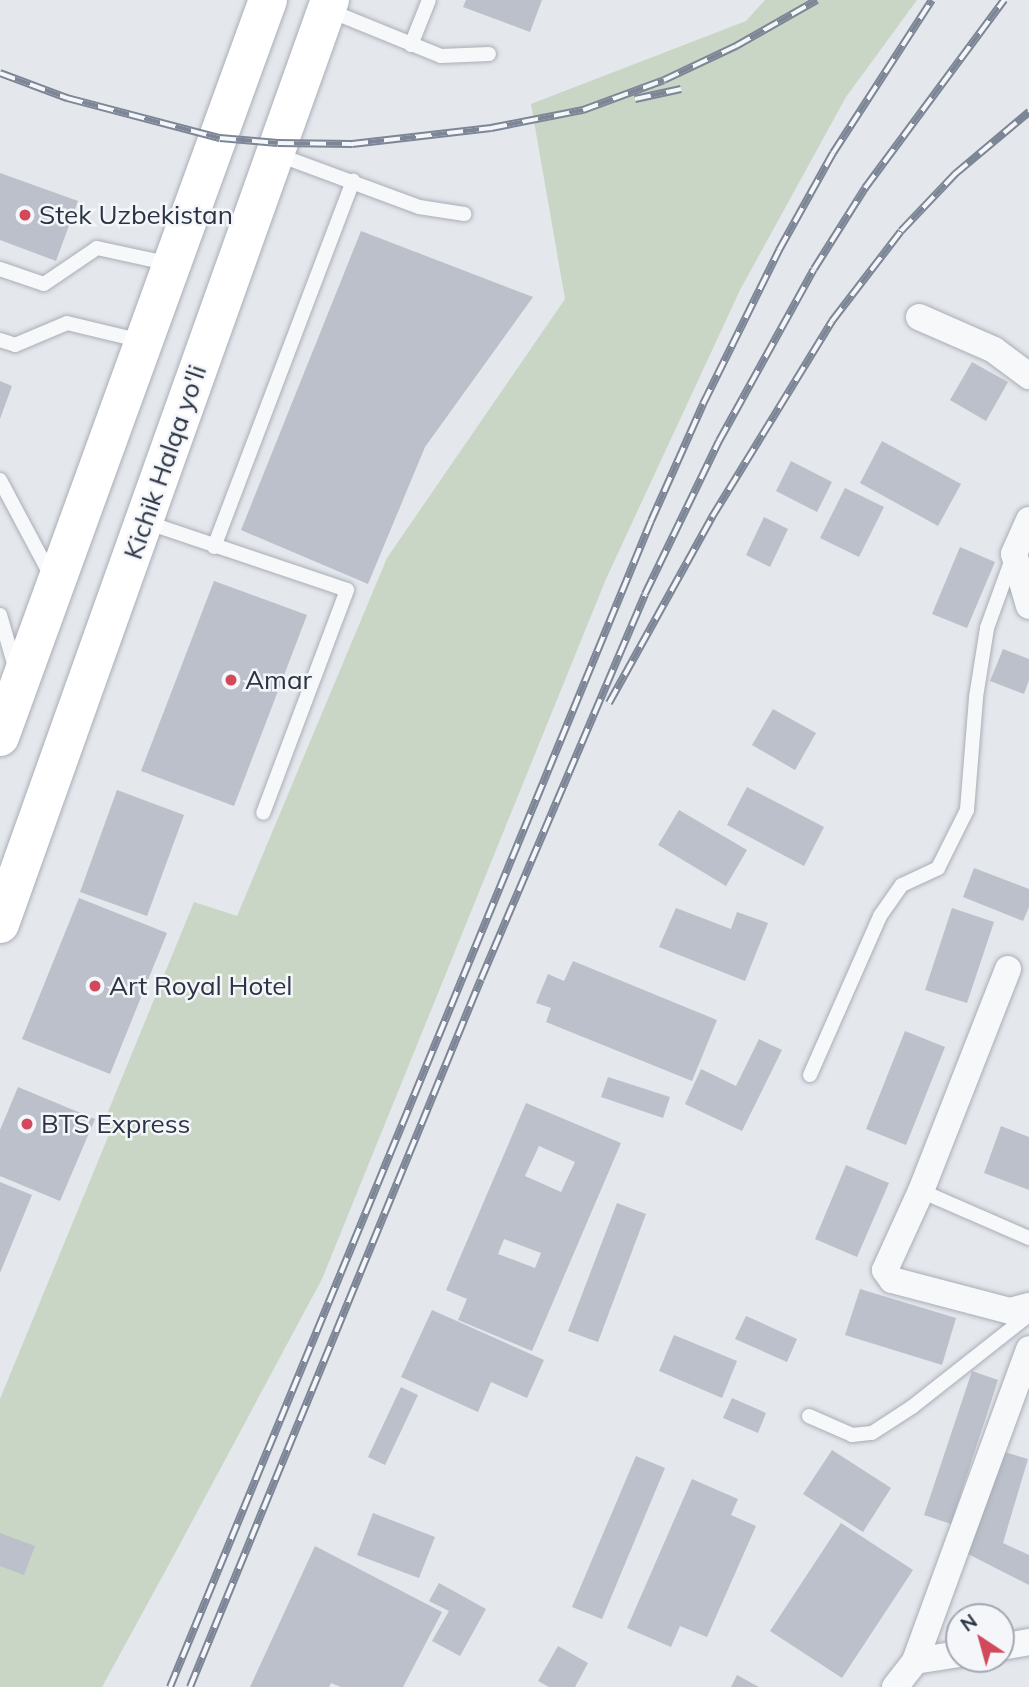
<!DOCTYPE html>
<style>
body{margin:0}
#map{position:relative;width:1029px;height:1687px;overflow:hidden;background:#e4e7ec;font-family:Mulish,sans-serif}
div>[style]{position:absolute}
.green>*{inset:0;background:#c9d6c5}
.building>*{inset:0;background:#bbc0ca}
.roads{filter:drop-shadow(0 0 2px #a9aeb7) drop-shadow(0 0 2px #a9aeb7)}
.service>*{height:14px;margin:-7px;padding:0 7px;transform-origin:7px;border-radius:7px;background:#f7f8fa}
.minor>*{height:26px;margin:-13px;padding:0 13px;transform-origin:13px;border-radius:13px;background:#f7f8fa}
.trunk>*{height:38px;margin:-19px;padding:0 19px;transform-origin:19px;border-radius:19px;background:#fff}
.rail>*{height:8px;margin-top:-4px;transform-origin:0;background:repeating-linear-gradient(90deg,#f4f6f9 0 16px,#7d8696 0 32px);box-sizing:border-box;border-block:2px solid #7d8696}
.dots>*{width:19px;height:19px;translate:-50% -50%;box-sizing:border-box;border:4px solid #f4f6f9;border-radius:50%}
span{translate:-50% -50%;white-space:nowrap;text-align:center;line-height:1.15;-webkit-text-stroke:5px #f4f6f9;paint-order:stroke}
.poi-label{font-size:26px;color:#2b3445}
.left{translate:0 -50%;text-align:left}
.street-label{font-size:26px;color:#2b3445}
.north{position:absolute;left:945px;top:1603px;width:70px;height:70px;box-sizing:border-box;background:#f4f6f9;border:2px solid #a4a8b1;border-radius:50%;rotate:324deg;font-size:19px;font-weight:700;line-height:28px;text-align:center;color:#2b3445}
.north::after{content:'';display:block;margin:auto;width:24px;height:32px;background:#d1495b;clip-path:polygon(50% 0,100% 100%,50% 72%,0 100%)}
</style>
<div id="map">
<div class="green">
<i style="clip-path:polygon(765px 0,917px 0,846px 97px,740px 290px,606px 579px,322px 1279px,173px 1557px,102px 1687px,0 1687px,0 1399px,108px 1137px,103px 1124px,194px 902px,237px 916px,387px 558px,565px 299px,531px 104px,746px 21px)"></i>
</div>
<div class="building">
<i style="clip-path:polygon(466px 0,542px 0,530px 32px,463px 7px)"></i>
<i style="clip-path:polygon(0 173px,78px 201px,56px 261px,0 240px)"></i>
<i style="clip-path:polygon(361px 231px,533px 297px,425px 447px,368px 584px,241px 530px)"></i>
<i style="clip-path:polygon(972px 362px,1008px 382px,986px 421px,950px 400px)"></i>
<i style="clip-path:polygon(0 381px,12px 386px,0 419px)"></i>
<i style="clip-path:polygon(882px 441px,961px 484px,938px 526px,860px 483px)"></i>
<i style="clip-path:polygon(791px 461px,832px 482px,817px 512px,776px 491px)"></i>
<i style="clip-path:polygon(845px 488px,884px 507px,859px 557px,820px 538px)"></i>
<i style="clip-path:polygon(764px 517px,788px 529px,770px 567px,746px 555px)"></i>
<i style="clip-path:polygon(960px 547px,995px 562px,967px 628px,932px 614px)"></i>
<i style="clip-path:polygon(214px 581px,307px 615px,234px 806px,141px 771px)"></i>
<i style="clip-path:polygon(1003px 649px,1029px 659px,1029px 680px,1024px 694px,990px 681px)"></i>
<i style="clip-path:polygon(773px 709px,816px 733px,795px 770px,752px 745px)"></i>
<i style="clip-path:polygon(747px 787px,824px 827px,804px 866px,727px 825px)"></i>
<i style="clip-path:polygon(117px 790px,184px 815px,147px 916px,80px 892px)"></i>
<i style="clip-path:polygon(679px 810px,747px 850px,726px 886px,658px 845px)"></i>
<i style="clip-path:polygon(974px 868px,1029px 889px,1029px 907px,1023px 921px,963px 897px)"></i>
<i style="clip-path:polygon(79px 898px,167px 933px,110px 1074px,22px 1039px)"></i>
<i style="clip-path:polygon(676px 908px,731px 929px,737px 912px,768px 923px,745px 981px,659px 947px)"></i>
<i style="clip-path:polygon(952px 908px,994px 922px,967px 1003px,925px 990px)"></i>
<i style="clip-path:polygon(573px 961px,717px 1020px,692px 1081px,546px 1022px,551px 1008px,536px 1003px,548px 974px,564px 981px)"></i>
<i style="clip-path:polygon(905px 1031px,945px 1047px,906px 1145px,866px 1129px)"></i>
<i style="clip-path:polygon(759px 1039px,782px 1050px,742px 1131px,685px 1104px,701px 1069px,736px 1086px)"></i>
<i style="clip-path:polygon(608px 1077px,670px 1097px,663px 1118px,601px 1097px)"></i>
<i style="clip-path:polygon(18px 1087px,95px 1119px,60px 1201px,0 1176px,0 1130px)"></i>
<i style="clip-path:polygon(evenodd,526px 1103px,621px 1143px,532px 1351px,458px 1320px,467px 1299px,446px 1290px,526px 1103px,539px 1146px,575px 1162px,561px 1192px,525px 1176px,539px 1146px,526px 1103px,504px 1239px,541px 1253px,535px 1268px,498px 1254px,504px 1239px)"></i>
<i style="clip-path:polygon(1001px 1126px,1029px 1137px,1029px 1190px,984px 1173px)"></i>
<i style="clip-path:polygon(846px 1165px,889px 1183px,857px 1257px,815px 1239px)"></i>
<i style="clip-path:polygon(0 1182px,32px 1195px,0 1273px)"></i>
<i style="clip-path:polygon(617px 1203px,646px 1214px,598px 1342px,568px 1331px)"></i>
<i style="clip-path:polygon(860px 1289px,956px 1318px,942px 1365px,845px 1335px)"></i>
<i style="clip-path:polygon(432px 1310px,544px 1360px,527px 1398px,491px 1382px,478px 1412px,401px 1377px)"></i>
<i style="clip-path:polygon(746px 1316px,797px 1339px,787px 1362px,735px 1339px)"></i>
<i style="clip-path:polygon(674px 1335px,737px 1361px,722px 1398px,659px 1371px)"></i>
<i style="clip-path:polygon(972px 1371px,998px 1380px,951px 1524px,924px 1515px)"></i>
<i style="clip-path:polygon(401px 1387px,418px 1395px,385px 1465px,368px 1457px)"></i>
<i style="clip-path:polygon(732px 1398px,766px 1413px,758px 1433px,723px 1418px)"></i>
<i style="clip-path:polygon(832px 1450px,891px 1488px,863px 1532px,803px 1494px)"></i>
<i style="clip-path:polygon(1001px 1451px,1028px 1459px,1003px 1543px,1029px 1555px,1029px 1585px,968px 1554px)"></i>
<i style="clip-path:polygon(636px 1456px,665px 1468px,602px 1619px,572px 1607px)"></i>
<i style="clip-path:polygon(692px 1479px,738px 1499px,731px 1515px,756px 1526px,707px 1637px,680px 1626px,671px 1647px,627px 1628px)"></i>
<i style="clip-path:polygon(373px 1513px,435px 1537px,419px 1578px,357px 1555px)"></i>
<i style="clip-path:polygon(841px 1523px,913px 1570px,842px 1678px,770px 1631px)"></i>
<i style="clip-path:polygon(0 1533px,35px 1546px,24px 1575px,0 1566px)"></i>
<i style="clip-path:polygon(315px 1546px,442px 1612px,403px 1687px,341px 1687px,331px 1683px,329px 1687px,250px 1687px)"></i>
<i style="clip-path:polygon(439px 1583px,486px 1609px,460px 1656px,432px 1641px,449px 1611px,429px 1601px)"></i>
<i style="clip-path:polygon(558px 1646px,588px 1663px,575px 1687px,549px 1687px,538px 1681px)"></i>
<i style="clip-path:polygon(737px 1675px,759px 1687px,731px 1687px)"></i>
</div>
<div class="roads">
<div class="service">
<i style="left:328px;top:10px;width:122px;rotate:22.2deg"></i>
<i style="left:441px;top:56px;width:48px;rotate:-2.4deg"></i>
<i style="left:411px;top:45px;width:48px;rotate:-68.2deg"></i>
<i style="left:276px;top:154px;width:153px;rotate:20.3deg"></i>
<i style="left:419px;top:207px;width:46px;rotate:8.8deg"></i>
<i style="left:0;top:269px;width:46px;rotate:18.8deg"></i>
<i style="left:44px;top:284px;width:64px;rotate:-34.2deg"></i>
<i style="left:97px;top:248px;width:76px;rotate:12.2deg"></i>
<i style="left:0;top:340px;width:16px;rotate:18deg"></i>
<i style="left:15px;top:345px;width:56px;rotate:-22.9deg"></i>
<i style="left:67px;top:323px;width:77px;rotate:13.5deg"></i>
<i style="left:0;top:480px;width:111px;rotate:62deg"></i>
<i style="left:146px;top:522px;width:212px;rotate:18.7deg"></i>
<i style="left:347px;top:590px;width:238px;rotate:110.6deg"></i>
<i style="left:214px;top:547px;width:392px;rotate:-69.2deg"></i>
<i style="left:0;top:615px;width:54px;rotate:73.9deg"></i>
<i style="left:810px;top:1075px;width:174px;rotate:-66.2deg"></i>
<i style="left:880px;top:916px;width:38px;rotate:-55deg"></i>
<i style="left:902px;top:885px;width:40px;rotate:-25deg"></i>
<i style="left:938px;top:868px;width:65px;rotate:-63.4deg"></i>
<i style="left:967px;top:810px;width:113px;rotate:-85.4deg"></i>
<i style="left:976px;top:697px;width:70px;rotate:-80.9deg"></i>
<i style="left:987px;top:628px;width:73px;rotate:-70.1deg"></i>
<i style="left:921px;top:1191px;width:118px;rotate:23.5deg"></i>
<i style="left:809px;top:1416px;width:47px;rotate:23.8deg"></i>
<i style="left:852px;top:1435px;width:20px;rotate:-6deg"></i>
<i style="left:872px;top:1433px;width:48px;rotate:-33deg"></i>
<i style="left:912px;top:1407px;width:149px;rotate:-38.2deg"></i>
</div>
<div class="minor">
<i style="left:919px;top:317px;width:82px;rotate:23.7deg"></i>
<i style="left:994px;top:350px;width:44px;rotate:36.6deg"></i>
<i style="left:1029px;top:520px;width:37px;rotate:114deg"></i>
<i style="left:1014px;top:554px;width:54px;rotate:73.9deg"></i>
<i style="left:1008px;top:969px;width:238px;rotate:111.4deg"></i>
<i style="left:921px;top:1191px;width:87px;rotate:114.5deg"></i>
<i style="left:885px;top:1270px;width:12px;rotate:55deg"></i>
<i style="left:892px;top:1280px;width:122px;rotate:14.7deg"></i>
<i style="left:1010px;top:1311px;width:20px;rotate:-15deg"></i>
<i style="left:1001px;top:1647px;width:28px;rotate:-10deg"></i>
<i style="left:915px;top:1661px;width:332px;rotate:-69.9deg"></i>
<i style="left:895px;top:1687px;width:33px;rotate:-52deg"></i>
<i style="left:915px;top:1661px;width:45px;rotate:-9deg"></i>
</div>
<div class="trunk">
<i style="left:0;top:737px;width:784px;rotate:-70.02deg"></i>
<i style="left:0;top:924px;width:981px;rotate:-70.35deg"></i>
</div>
</div>
<div class="rail">
<i style="left:0;top:73px;width:72px;rotate:20.5deg"></i>
<i style="left:67px;top:98px;width:158px;rotate:14.7deg"></i>
<i style="left:220px;top:138px;width:58px;rotate:4.9deg"></i>
<i style="left:278px;top:143px;width:74px;rotate:0.8deg"></i>
<i style="left:352px;top:144px;width:140px;rotate:-6.6deg"></i>
<i style="left:491px;top:128px;width:94px;rotate:-11.1deg"></i>
<i style="left:583px;top:110px;width:86px;rotate:-20.3deg"></i>
<i style="left:664px;top:80px;width:80px;rotate:-25.3deg"></i>
<i style="left:736px;top:46px;width:93px;rotate:-29.6deg"></i>
<i style="left:635px;top:99px;width:47px;rotate:-12.3deg"></i>
<i style="left:609px;top:703px;width:213px;rotate:-61deg"></i>
<i style="left:712px;top:517px;width:230px;rotate:-58.5deg"></i>
<i style="left:832px;top:321px;width:113px;rotate:-52.5deg"></i>
<i style="left:901px;top:231px;width:79px;rotate:-46.5deg"></i>
<i style="left:955px;top:174px;width:97px;rotate:-40deg"></i>
<i style="left:170px;top:1687px;width:1261px;rotate:-67.58deg"></i>
<i style="left:651px;top:521px;width:128px;rotate:-66deg"></i>
<i style="left:703px;top:404px;width:172px;rotate:-63.7deg"></i>
<i style="left:779px;top:250px;width:111px;rotate:-60.9deg"></i>
<i style="left:833px;top:153px;width:182px;rotate:-57.1deg"></i>
<i style="left:190px;top:1687px;width:765px;rotate:-67.66deg"></i>
<i style="left:481px;top:979px;width:418px;rotate:-66.9deg"></i>
<i style="left:645px;top:594px;width:170px;rotate:-64.2deg"></i>
<i style="left:719px;top:441px;width:196px;rotate:-61.1deg"></i>
<i style="left:814px;top:269px;width:96px;rotate:-57.8deg"></i>
<i style="left:865px;top:188px;width:234px;rotate:-53.5deg"></i>
</div>
<div class="dots">
<i style="left:25px;top:215px;background:#d1495b"></i>
<i style="left:231px;top:680px;background:#d1495b"></i>
<i style="left:95px;top:986px;background:#d1495b"></i>
<i style="left:27px;top:1124px;background:#d1495b"></i>
</div>
<div class="poi-label">
<span class="left" style="left:39px;top:215px">Stek Uzbekistan</span>
<span class="left" style="left:245px;top:680px">Amar</span>
<span class="left" style="left:109px;top:986px">Art Royal Hotel</span>
<span class="left" style="left:41px;top:1124px">BTS Express</span>
</div>
<div class="street-label">
<span style="left:165px;top:462px;rotate:-71deg">Kichik Halqa yo'li</span>
</div>
<div class="north">N</div>
</div>
